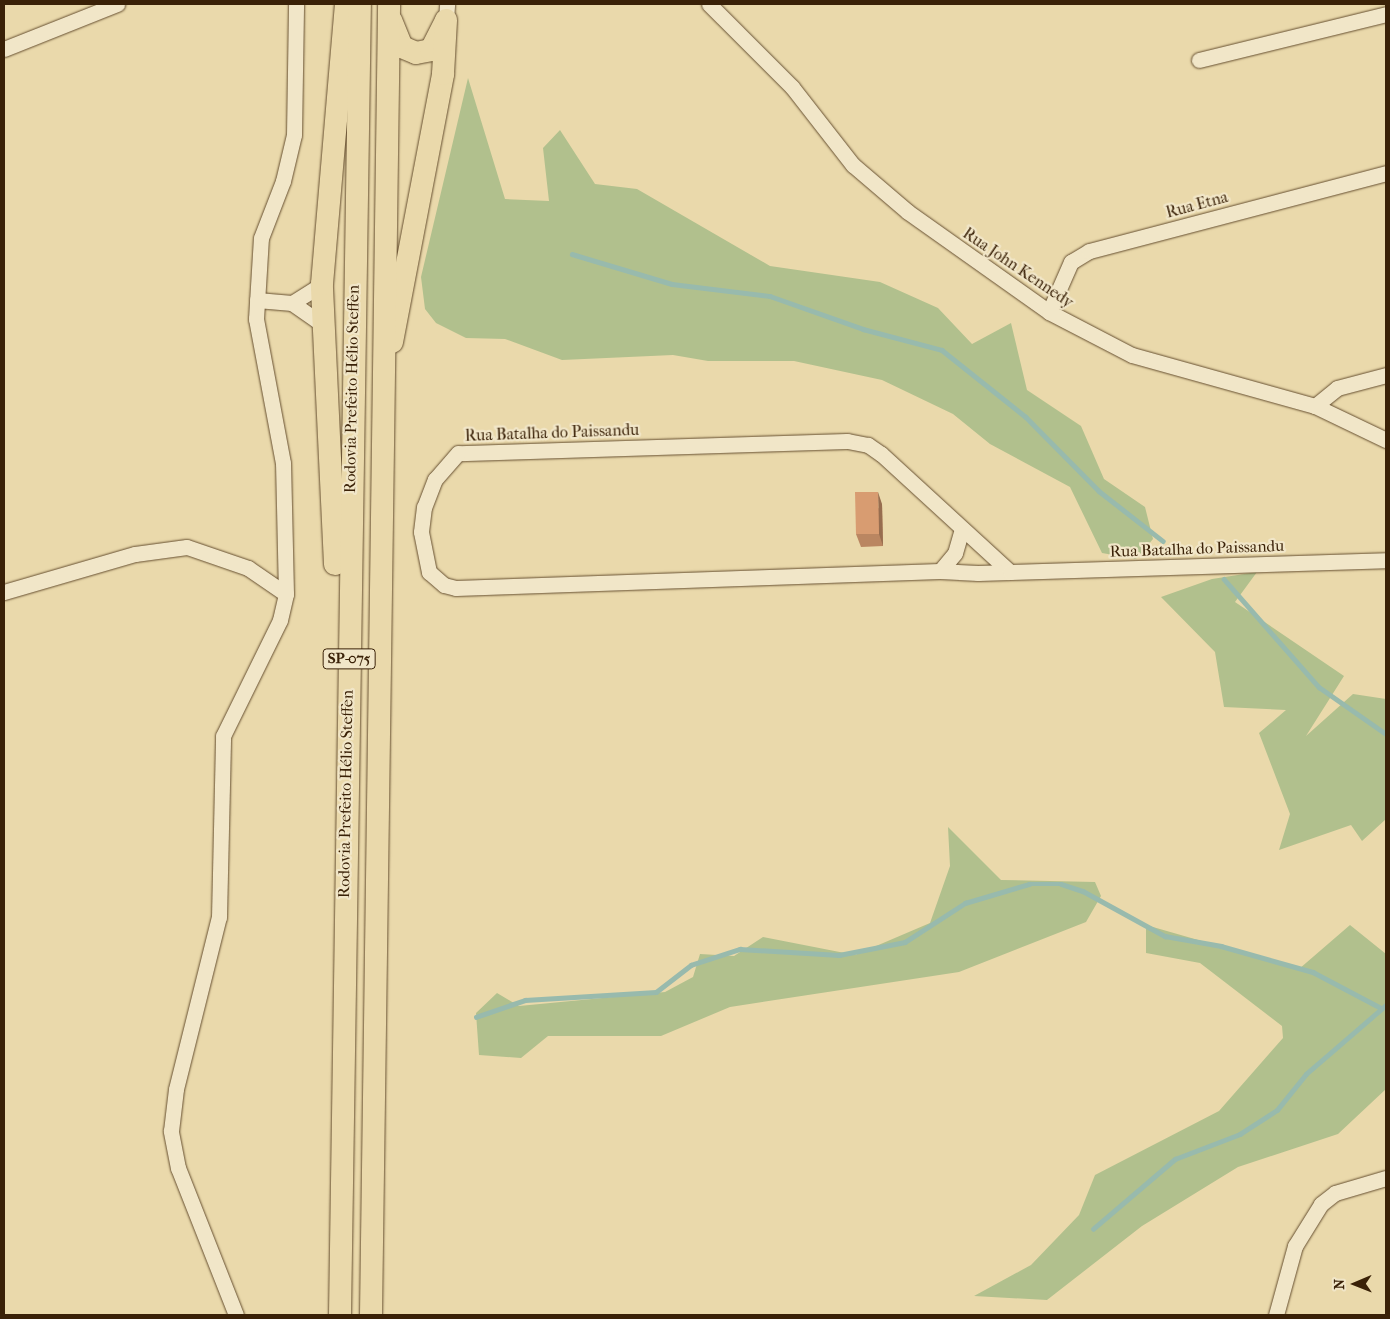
<!DOCTYPE html>
<meta charset="utf-8">
<style>
body{margin:0}
#map{position:relative;width:1390px;height:1319px;overflow:hidden;background:#ead9ab;font-family:"IM FELL French Canon",serif}
div>[style]{position:absolute}
.green>*{inset:0;background:#b1c08d}
.stream>*{height:4.5px;margin:-2.25px;padding:0 2.25px;transform-origin:2.25px;border-radius:2.25px;background:#98baad}
.roads{filter:drop-shadow(0 0 1px #664f30) drop-shadow(0 0 1px #664f30)}
.minor>*{height:15px;margin:-7.5px;padding:0 7.5px;transform-origin:7.5px;border-radius:7.5px;background:#f1e6c8}
.highway>*{height:22px;margin:-11px;padding:0 11px;transform-origin:11px;border-radius:11px;background:#ead9ab}
.wall>*{inset:0;background:#ba8661}
.shaded-wall>*{inset:0;background:#976d4f}
.building>*{inset:0;background:#d89c71}
span{translate:-50% -50%;white-space:nowrap;text-align:center;line-height:1.15;-webkit-text-stroke:4.5px #f1e6c8;paint-order:stroke}
.shield-label span{padding:1px 4px;background:#f1e6c8;border:1px solid;border-radius:4px;-webkit-text-stroke-width:0}
.shield-label{font-size:15px;color:#3a2107;font-weight:700}
.street-label{font-size:16px;color:#3a2107}
.frame{position:absolute;inset:0;border:5px solid #3a2107;pointer-events:none}
.north{position:absolute;left:1330px;top:1259px;width:50px;height:50px;-webkit-text-stroke:4px #f1e6c8;paint-order:stroke;rotate:269deg;font-size:14px;font-weight:700;line-height:20px;text-align:center;color:#3a2107}
.north::after{content:'';display:block;margin:auto;width:18px;height:22px;background:#3a2107;clip-path:polygon(50% 0,100% 100%,50% 72%,0 100%)}
</style>
<div id="map">
<div class="green">
<i style="clip-path:polygon(468px 78px,505px 199px,549px 201px,543px 148px,560px 130px,595px 184px,637px 189px,770px 266px,880px 282px,938px 308px,972px 344px,1011px 323px,1027px 390px,1081px 426px,1104px 479px,1145px 507px,1153px 539px,1136px 559px,1102px 553px,1070px 487px,990px 444px,953px 414px,882px 380px,794px 361px,708px 361px,673px 355px,562px 360px,505px 339px,466px 338px,436px 323px,425px 309px,421px 277px)"></i>
<i style="clip-path:polygon(1257px 572px,1235px 602px,1344px 676px,1306px 736px,1353px 694px,1386px 699px,1386px 819px,1362px 841px,1351px 825px,1279px 850px,1290px 814px,1259px 733px,1286px 710px,1224px 707px,1215px 652px,1161px 597px,1212px 579px)"></i>
<i style="clip-path:polygon(948px 827px,1001px 880px,1095px 882px,1101px 896px,1086px 922px,959px 972px,730px 1007px,661px 1036px,548px 1036px,521px 1058px,479px 1055px,476px 1013px,497px 993px,519px 1006px,665px 992px,693px 977px,700px 954px,734px 956px,763px 937px,855px 955px,930px 923px,950px 866px)"></i>
<i style="clip-path:polygon(1146px 925px,1299px 969px,1350px 925px,1386px 954px,1386px 1089px,1338px 1134px,1238px 1167px,1142px 1226px,1047px 1300px,974px 1296px,1031px 1265px,1079px 1215px,1095px 1175px,1219px 1111px,1283px 1038px,1282px 1026px,1200px 963px,1146px 953px)"></i>
</div>
<div class="stream">
<i style="left:572px;top:254px;width:104px;rotate:16.7deg"></i>
<i style="left:672px;top:284px;width:99px;rotate:7deg"></i>
<i style="left:770px;top:296px;width:99px;rotate:19.5deg"></i>
<i style="left:863px;top:329px;width:82px;rotate:14.9deg"></i>
<i style="left:942px;top:350px;width:107px;rotate:38.6deg"></i>
<i style="left:1026px;top:417px;width:104px;rotate:45.4deg"></i>
<i style="left:1099px;top:491px;width:81px;rotate:38deg"></i>
<i style="left:1224px;top:579px;width:144px;rotate:48.7deg"></i>
<i style="left:1319px;top:687px;width:82px;rotate:35deg"></i>
<i style="left:476px;top:1017px;width:52px;rotate:-19.1deg"></i>
<i style="left:525px;top:1000px;width:131px;rotate:-3.5deg"></i>
<i style="left:656px;top:992px;width:44px;rotate:-37.6deg"></i>
<i style="left:691px;top:965px;width:52px;rotate:-18.1deg"></i>
<i style="left:740px;top:949px;width:99px;rotate:3.5deg"></i>
<i style="left:839px;top:955px;width:67px;rotate:-11.1deg"></i>
<i style="left:905px;top:942px;width:72px;rotate:-33deg"></i>
<i style="left:965px;top:903px;width:67px;rotate:-16.5deg"></i>
<i style="left:1029px;top:884px;width:32px"></i>
<i style="left:1061px;top:884px;width:23px;rotate:18deg"></i>
<i style="left:1083px;top:891px;width:94px;rotate:28.8deg"></i>
<i style="left:1165px;top:936px;width:57px;rotate:10.1deg"></i>
<i style="left:1221px;top:946px;width:96px;rotate:15.8deg"></i>
<i style="left:1313px;top:972px;width:75px;rotate:27.9deg"></i>
<i style="left:1093px;top:1229px;width:108px;rotate:-40.5deg"></i>
<i style="left:1175px;top:1159px;width:70px;rotate:-21deg"></i>
<i style="left:1240px;top:1134px;width:44px;rotate:-33deg"></i>
<i style="left:1277px;top:1110px;width:46px;rotate:-51.1deg"></i>
<i style="left:1306px;top:1074px;width:106px;rotate:-40.8deg"></i>
</div>
<div class="roads">
<div class="minor">
<i style="left:709px;top:4px;width:117px;rotate:45deg"></i>
<i style="left:792px;top:87px;width:99px;rotate:52deg"></i>
<i style="left:853px;top:165px;width:72px;rotate:40.5deg"></i>
<i style="left:908px;top:212px;width:173px;rotate:35.3deg"></i>
<i style="left:1049px;top:312px;width:93px;rotate:27.4deg"></i>
<i style="left:1132px;top:355px;width:190px;rotate:15.6deg"></i>
<i style="left:1315px;top:406px;width:79px;rotate:25.6deg"></i>
<i style="left:446px;top:20px;width:16px;rotate:-86deg"></i>
<i style="left:4px;top:49px;width:122px;rotate:-21.7deg"></i>
<i style="left:1199px;top:60px;width:193px;rotate:-13.8deg"></i>
<i style="left:257px;top:300px;width:35px;rotate:5deg"></i>
<i style="left:292px;top:303px;width:36px;rotate:-32deg"></i>
<i style="left:292px;top:303px;width:35px;rotate:35deg"></i>
<i style="left:1049px;top:312px;width:55px;rotate:-66.3deg"></i>
<i style="left:1071px;top:262px;width:21px;rotate:-31deg"></i>
<i style="left:1089px;top:251px;width:307px;rotate:-14.7deg"></i>
<i style="left:1315px;top:406px;width:28px;rotate:-39deg"></i>
<i style="left:1337px;top:388px;width:51px;rotate:-14.9deg"></i>
<i style="left:940px;top:571px;width:23px;rotate:-50deg"></i>
<i style="left:955px;top:553px;width:25px;rotate:-74deg"></i>
<i style="left:1010px;top:572px;width:175px;rotate:-137.5deg"></i>
<i style="left:881px;top:454px;width:16px;rotate:-145deg"></i>
<i style="left:868px;top:445px;width:21px;rotate:-169deg"></i>
<i style="left:847px;top:441px;width:389px;rotate:178.2deg"></i>
<i style="left:458px;top:453px;width:35px;rotate:131deg"></i>
<i style="left:435px;top:479px;width:30px;rotate:111deg"></i>
<i style="left:424px;top:507px;width:25px;rotate:97deg"></i>
<i style="left:421px;top:532px;width:41px;rotate:78.7deg"></i>
<i style="left:429px;top:572px;width:20px;rotate:41deg"></i>
<i style="left:444px;top:585px;width:12px;rotate:14deg"></i>
<i style="left:456px;top:588px;width:484px;rotate:-2deg"></i>
<i style="left:940px;top:571px;width:38px;rotate:3deg"></i>
<i style="left:978px;top:573px;width:32px;rotate:-2deg"></i>
<i style="left:1010px;top:572px;width:376px;rotate:-1.8deg"></i>
<i style="left:4px;top:592px;width:136px;rotate:-16.2deg"></i>
<i style="left:135px;top:554px;width:52px;rotate:-7.7deg"></i>
<i style="left:187px;top:547px;width:65px;rotate:19deg"></i>
<i style="left:248px;top:568px;width:46px;rotate:34.4deg"></i>
<i style="left:236px;top:1315px;width:158px;rotate:-111.5deg"></i>
<i style="left:178px;top:1168px;width:38px;rotate:-101deg"></i>
<i style="left:171px;top:1131px;width:42px;rotate:-83.2deg"></i>
<i style="left:176px;top:1089px;width:177px;rotate:-76deg"></i>
<i style="left:219px;top:917px;width:181px;rotate:-88.7deg"></i>
<i style="left:223px;top:736px;width:129px;rotate:-63.8deg"></i>
<i style="left:280px;top:620px;width:27px;rotate:-77deg"></i>
<i style="left:286px;top:594px;width:131px;rotate:-91.3deg"></i>
<i style="left:283px;top:463px;width:147px;rotate:-100.6deg"></i>
<i style="left:256px;top:319px;width:81px;rotate:-86.5deg"></i>
<i style="left:261px;top:238px;width:61px;rotate:-68.9deg"></i>
<i style="left:283px;top:181px;width:47px;rotate:-76.6deg"></i>
<i style="left:294px;top:135px;width:131px;rotate:-89.1deg"></i>
<i style="left:1276px;top:1315px;width:72px;rotate:-74.6deg"></i>
<i style="left:1295px;top:1246px;width:49px;rotate:-58.2deg"></i>
<i style="left:1321px;top:1204px;width:18px;rotate:-38deg"></i>
<i style="left:1335px;top:1193px;width:53px;rotate:-16.4deg"></i>
</div>
<div class="highway">
<i style="left:391px;top:20px;width:29px;rotate:68deg"></i>
<i style="left:402px;top:47px;width:15px;rotate:23deg"></i>
<i style="left:416px;top:53px;width:15px;rotate:-11deg"></i>
<i style="left:431px;top:50px;width:30px;rotate:-63deg"></i>
<i style="left:392px;top:342px;width:273px;rotate:-79.2deg"></i>
<i style="left:443px;top:74px;width:54px;rotate:-86.8deg"></i>
<i style="left:335px;top:564px;width:280px;rotate:-92.7deg"></i>
<i style="left:322px;top:284px;width:281px;rotate:-85.1deg"></i>
<i style="left:340px;top:1315px;width:1311px;rotate:-89.13deg"></i>
<i style="left:371px;top:1315px;width:1311px;rotate:-89.21deg"></i>
</div>
</div>
<div class="wall">
<i style="clip-path:polygon(882px 504px,883px 546px,861px 547px,856px 534px)"></i>
</div>
<div class="shaded-wall">
<i style="clip-path:polygon(878px 492px,882px 504px,883px 546px,879px 534px)"></i>
</div>
<div class="building">
<i style="clip-path:polygon(855px 492px,878px 492px,879px 534px,856px 534px)"></i>
</div>
<div class="shield-label">
<span style="left:349px;top:659px">SP-075</span>
</div>
<div class="street-label">
<span style="left:1197px;top:205px;rotate:-15deg">Rua Etna</span>
<span style="left:1018px;top:268px;rotate:34deg">Rua John Kennedy</span>
<span style="left:352px;top:389px;rotate:-89deg">Rodovia Prefeito Hélio Steffen</span>
<span style="left:552px;top:433px;rotate:-2deg">Rua Batalha do Paissandu</span>
<span style="left:1197px;top:549px;rotate:-2deg">Rua Batalha do Paissandu</span>
<span style="left:346px;top:794px;rotate:-89deg">Rodovia Prefeito Hélio Steffen</span>
</div>
<div class="frame"></div>
<div class="north">N</div>
</div>
